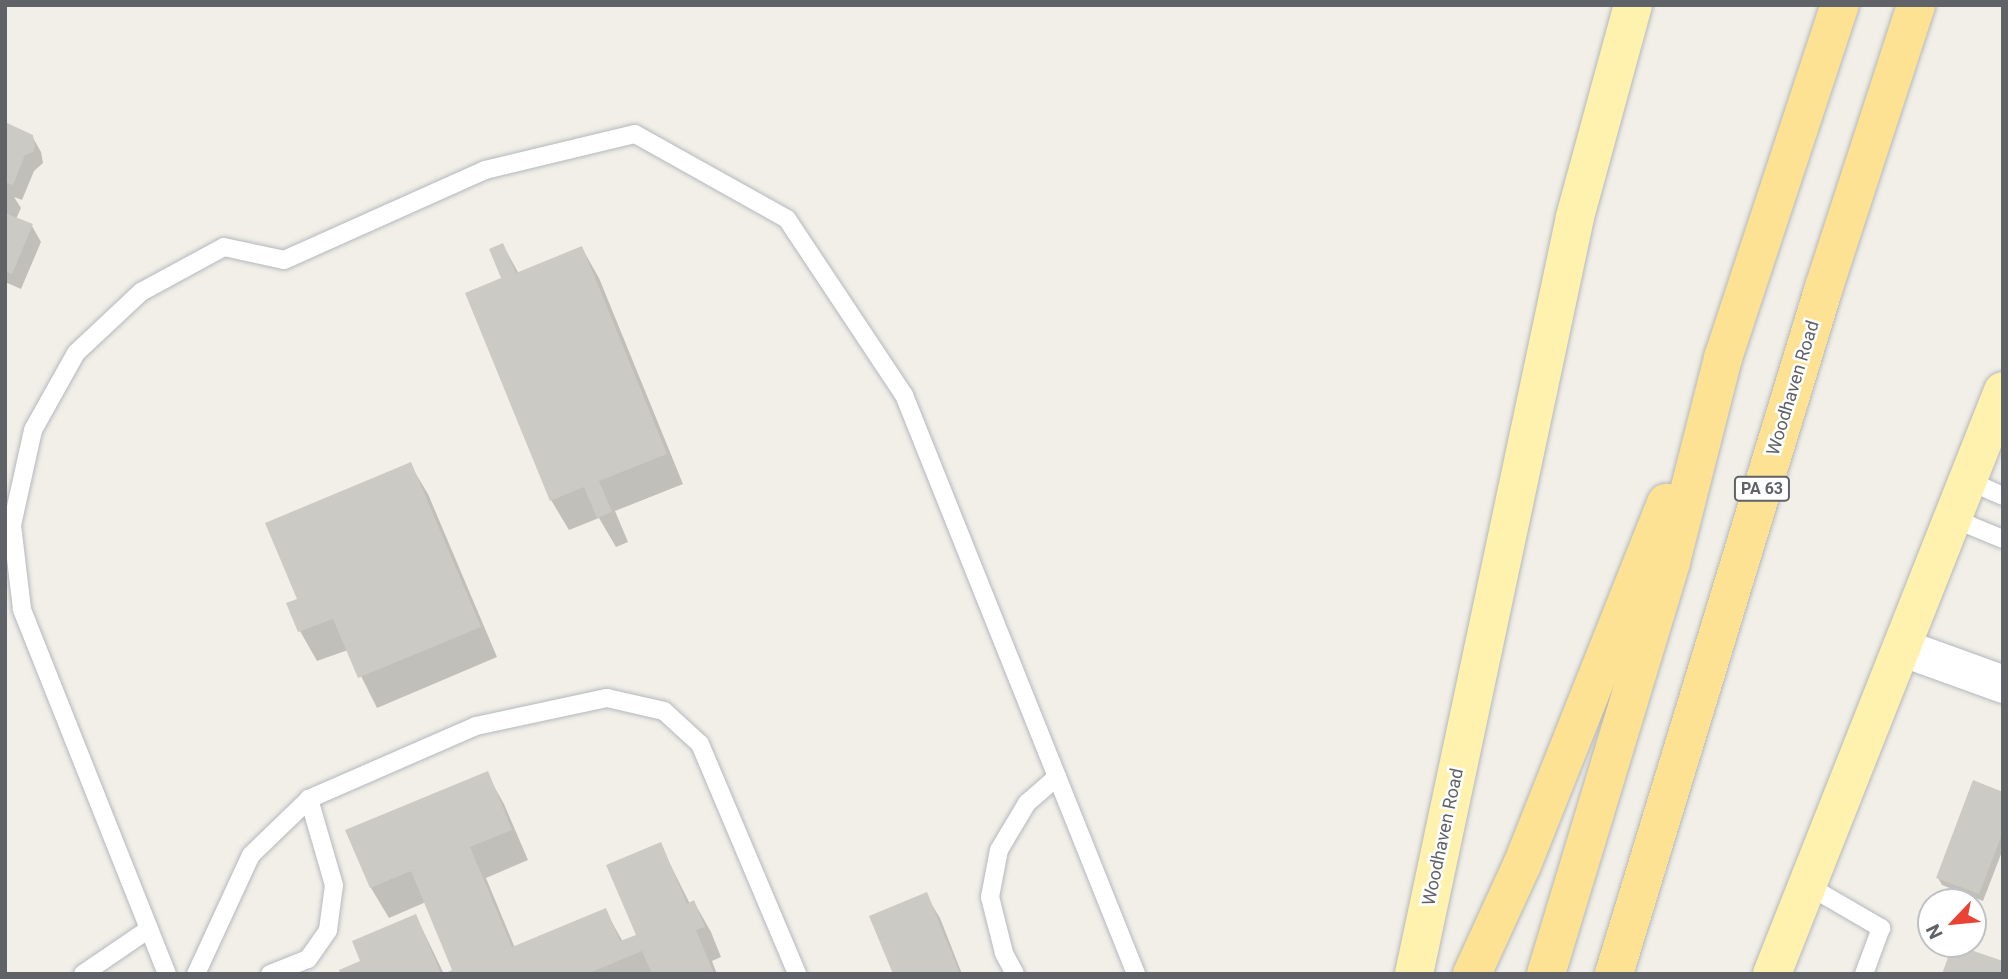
<!DOCTYPE html>
<style>
body{margin:0}
#map{position:relative;width:2008px;height:979px;overflow:hidden;background:#f1efe8;font-family:Roboto,sans-serif}
div>[style]{position:absolute}
.shadow>*{inset:0;background:#0003}
.building>*{inset:0;background:#cccac5}
.roads{filter:drop-shadow(0 0 2px #b5b8bc) drop-shadow(0 0 2px #b5b8bc)}
.service>*{height:18px;margin:-9px;padding:0 9px;transform-origin:9px;border-radius:9px;background:#fff}
.minor>*{height:37px;margin:-18.5px;padding:0 18.5px;transform-origin:18.5px;border-radius:18.5px;background:#fff}
.primary>*{height:38px;margin:-19px;padding:0 19px;transform-origin:19px;border-radius:19px;background:#fff2af}
.motorway>*{height:38px;margin:-19px;padding:0 19px;transform-origin:19px;border-radius:19px;background:#fde293}
span{translate:-50% -50%;white-space:nowrap;text-align:center;line-height:1.15;-webkit-text-stroke:5px #fff;paint-order:stroke}
.shield-label span{padding:2px 5px;background:#fff;border:2px solid;border-radius:5px;-webkit-text-stroke-width:0}
.shield-label{font-size:16px;color:#5f6368;font-weight:700}
.street-label{font-size:18px;color:#5f6368}
.frame{position:absolute;inset:0;border:7px solid #5f6368;pointer-events:none}
.north{position:absolute;left:1917px;top:888px;width:70px;height:70px;box-sizing:border-box;background:#fff;border:2px solid #bfc1c3;border-radius:50%;rotate:244deg;font-size:19px;font-weight:700;line-height:28px;text-align:center;color:#5f6368}
.north::after{content:'';display:block;margin:auto;width:24px;height:32px;background:#ea4335;clip-path:polygon(50% 0,100% 100%,50% 72%,0 100%)}
</style>
<div id="map">
<div class="shadow">
<i style="clip-path:polygon(5px 124px,32px 136px,41px 152px,43px 163px,34px 171px,22px 200px,14px 197px,21px 208px,16px 219px,32px 226px,41px 242px,21px 289px,5px 282px)"></i>
<i style="clip-path:polygon(503px 245px,519px 274px,582px 248px,599px 278px,683px 484px,615px 511px,628px 542px,616px 547px,599px 518px,569px 530px,551px 500px,467px 294px,503px 279px)"></i>
<i style="clip-path:polygon(410px 464px,428px 494px,497px 657px,377px 708px,348px 650px,317px 661px,300px 631px)"></i>
<i style="clip-path:polygon(487px 774px,504px 804px,528px 860px,486px 878px,515px 948px,605px 910px,623px 942px,638px 936px,660px 844px,690px 904px,694px 902px,711px 932px,721px 957px,712px 961px,717px 974px,448px 974px,455px 971px,426px 902px,389px 918px,371px 888px,348px 831px)"></i>
<i style="clip-path:polygon(2003px 793px,2003px 849px,1983px 901px,1942px 885px,1938px 878px)"></i>
<i style="clip-path:polygon(926px 895px,940px 918px,962px 974px,895px 974px)"></i>
<i style="clip-path:polygon(416px 916px,444px 974px,342px 974px,363px 962px)"></i>
</div>
<div class="building">
<i style="clip-path:polygon(5px 122px,33px 135px,35px 146px,33px 152px,25px 155px,13px 185px,5px 182px)"></i>
<i style="clip-path:polygon(5px 213px,33px 224px,12px 274px,5px 271px)"></i>
<i style="clip-path:polygon(503px 243px,516px 273px,582px 246px,667px 454px,599px 481px,612px 512px,597px 518px,584px 487px,550px 501px,465px 293px,501px 278px,489px 249px)"></i>
<i style="clip-path:polygon(411px 462px,481px 627px,358px 678px,333px 619px,298px 632px,286px 603px,297px 599px,265px 523px)"></i>
<i style="clip-path:polygon(488px 771px,512px 830px,470px 847px,512px 947px,606px 908px,620px 941px,636px 935px,606px 865px,661px 842px,687px 904px,694px 900px,705px 927px,696px 930px,714px 974px,652px 974px,642px 951px,587px 974px,444px 974px,452px 970px,411px 871px,370px 888px,345px 830px)"></i>
<i style="clip-path:polygon(1973px 780px,2003px 792px,2003px 832px,1979px 894px,1936px 878px)"></i>
<i style="clip-path:polygon(927px 892px,960px 974px,893px 974px,869px 916px)"></i>
<i style="clip-path:polygon(416px 914px,441px 974px,340px 974px,339px 970px,360px 961px,352px 941px)"></i>
<i style="clip-path:polygon(1953px 944px,2003px 961px,2003px 974px,1942px 974px)"></i>
</div>
<div class="roads">
<div class="service">
<i style="left:1967px;top:480px;width:39px;rotate:24deg"></i>
<i style="left:1952px;top:518px;width:55px;rotate:22.4deg"></i>
<i style="left:1807px;top:885px;width:86px;rotate:30.2deg"></i>
<i style="left:1881px;top:928px;width:49px;rotate:110.3deg"></i>
<i style="left:83px;top:974px;width:80px;rotate:-34.3deg"></i>
<i style="left:167px;top:974px;width:393px;rotate:-111.7deg"></i>
<i style="left:22px;top:609px;width:85px;rotate:-96.8deg"></i>
<i style="left:12px;top:525px;width:97px;rotate:-77.5deg"></i>
<i style="left:33px;top:430px;width:88px;rotate:-60.8deg"></i>
<i style="left:76px;top:353px;width:89px;rotate:-43.2deg"></i>
<i style="left:141px;top:292px;width:94px;rotate:-28.5deg"></i>
<i style="left:224px;top:247px;width:61px;rotate:12.2deg"></i>
<i style="left:284px;top:260px;width:220px;rotate:-24.1deg"></i>
<i style="left:485px;top:170px;width:154px;rotate:-13.5deg"></i>
<i style="left:635px;top:134px;width:174px;rotate:29.2deg"></i>
<i style="left:787px;top:219px;width:211px;rotate:56.4deg"></i>
<i style="left:904px;top:395px;width:624px;rotate:68.16deg"></i>
<i style="left:196px;top:974px;width:131px;rotate:-65.2deg"></i>
<i style="left:251px;top:855px;width:81px;rotate:-44deg"></i>
<i style="left:309px;top:799px;width:182px;rotate:-23.6deg"></i>
<i style="left:476px;top:726px;width:134px;rotate:-12.1deg"></i>
<i style="left:607px;top:698px;width:58px;rotate:12.8deg"></i>
<i style="left:664px;top:711px;width:49px;rotate:42.5deg"></i>
<i style="left:700px;top:744px;width:250px;rotate:67.1deg"></i>
<i style="left:270px;top:974px;width:41px;rotate:-21.5deg"></i>
<i style="left:308px;top:959px;width:35px;rotate:-55deg"></i>
<i style="left:328px;top:930px;width:45px;rotate:-82.4deg"></i>
<i style="left:334px;top:885px;width:90px;rotate:-106.2deg"></i>
<i style="left:1015px;top:974px;width:24px;rotate:-118deg"></i>
<i style="left:1004px;top:953px;width:58px;rotate:-104deg"></i>
<i style="left:990px;top:897px;width:48px;rotate:-79.2deg"></i>
<i style="left:999px;top:850px;width:55px;rotate:-59.2deg"></i>
<i style="left:1027px;top:803px;width:40px;rotate:-41deg"></i>
</div>
<div class="minor">
<i style="left:1901px;top:647px;width:109px;rotate:19.9deg"></i>
</div>
<div class="primary">
<i style="left:1414px;top:974px;width:774px;rotate:-77.99deg"></i>
<i style="left:1575px;top:217px;width:220px;rotate:-74.7deg"></i>
<i style="left:1772px;top:974px;width:627px;rotate:-68.39deg"></i>
</div>
<div class="motorway">
<i style="left:1472px;top:974px;width:120px;rotate:-65.4deg"></i>
<i style="left:1522px;top:865px;width:390px;rotate:-68.3deg"></i>
<i style="left:1546px;top:974px;width:431px;rotate:-73.1deg"></i>
<i style="left:1671px;top:562px;width:211px;rotate:-75.7deg"></i>
<i style="left:1723px;top:358px;width:372px;rotate:-71.7deg"></i>
<i style="left:1614px;top:974px;width:718px;rotate:-73deg"></i>
<i style="left:1824px;top:287px;width:297px;rotate:-71.9deg"></i>
</div>
</div>
<div class="shield-label">
<span style="left:1762px;top:489px">PA 63</span>
</div>
<div class="street-label">
<span style="left:1793px;top:388px;rotate:-73deg">Woodhaven Road</span>
<span style="left:1443px;top:837px;rotate:-78deg">Woodhaven Road</span>
</div>
<div class="frame"></div>
<div class="north">N</div>
</div>
